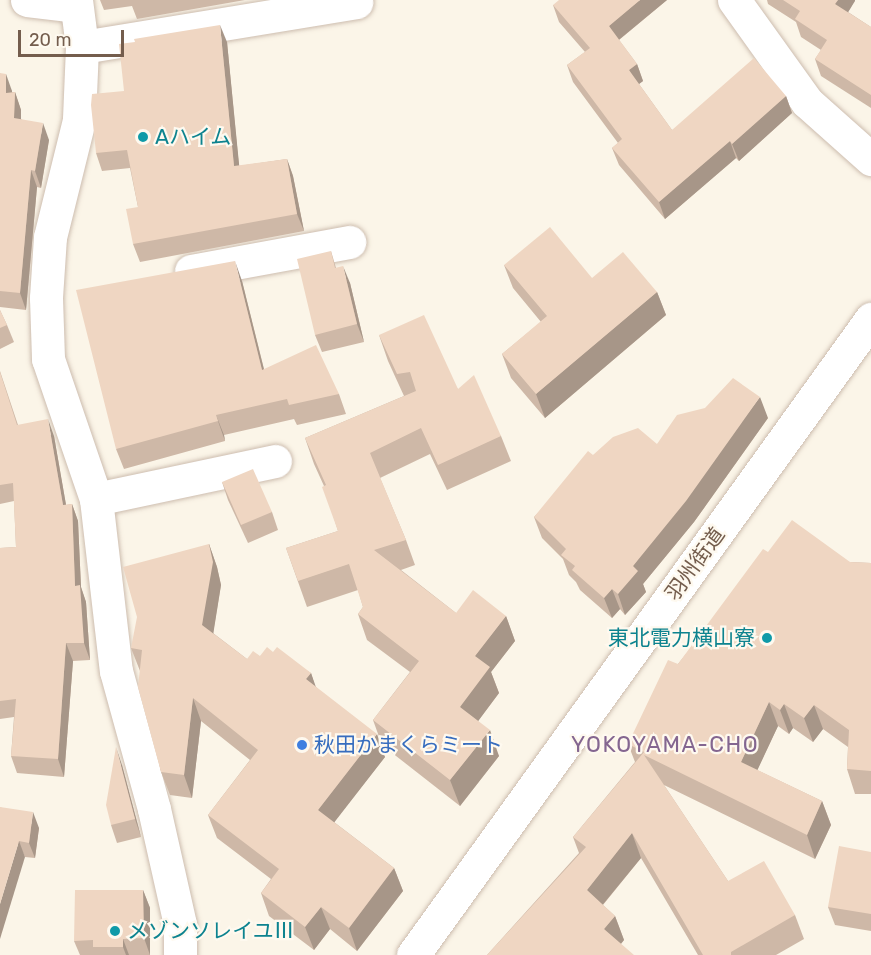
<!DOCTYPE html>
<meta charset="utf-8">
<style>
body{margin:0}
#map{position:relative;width:871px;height:955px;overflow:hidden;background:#fbf5e8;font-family:Rubik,"Noto Sans JP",sans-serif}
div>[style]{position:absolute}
.roads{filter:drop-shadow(0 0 2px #cdbdaf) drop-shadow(0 0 2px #cdbdaf)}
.minor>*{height:33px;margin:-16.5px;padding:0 16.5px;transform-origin:16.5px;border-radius:16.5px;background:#fff}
.wall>*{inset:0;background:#ceb8a7}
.shaded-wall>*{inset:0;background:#a79688}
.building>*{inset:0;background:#efd6c2}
.dots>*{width:16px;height:16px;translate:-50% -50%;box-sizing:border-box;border:3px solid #fef9ef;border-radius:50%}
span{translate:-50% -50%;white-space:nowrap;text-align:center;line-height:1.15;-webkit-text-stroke:4.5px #fef9ef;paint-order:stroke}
.culture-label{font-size:21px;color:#0d838f}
.left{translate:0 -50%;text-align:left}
.right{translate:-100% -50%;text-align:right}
.street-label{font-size:21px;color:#745d4d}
.shop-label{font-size:21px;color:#366cbe}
.neighbourhood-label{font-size:22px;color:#846690;letter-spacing:1.5px}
.scale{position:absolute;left:18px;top:30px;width:106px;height:27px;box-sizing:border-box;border:3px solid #745d4d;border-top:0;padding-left:8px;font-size:18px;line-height:21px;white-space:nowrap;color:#745d4d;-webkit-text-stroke:4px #fef9ef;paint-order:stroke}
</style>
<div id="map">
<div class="roads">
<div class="minor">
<i style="left:27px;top:0;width:49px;rotate:7deg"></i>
<i style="left:76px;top:0;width:47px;rotate:82.7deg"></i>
<i style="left:82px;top:47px;width:73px;rotate:92.4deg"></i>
<i style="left:79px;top:120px;width:121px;rotate:103.9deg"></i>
<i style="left:50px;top:237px;width:61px;rotate:93.8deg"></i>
<i style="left:46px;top:298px;width:61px;rotate:88.1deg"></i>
<i style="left:48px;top:359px;width:148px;rotate:71.1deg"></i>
<i style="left:96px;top:499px;width:173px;rotate:83.4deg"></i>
<i style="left:116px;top:671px;width:143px;rotate:74.6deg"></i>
<i style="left:154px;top:809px;width:118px;rotate:77.3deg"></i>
<i style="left:180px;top:924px;width:31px;rotate:90deg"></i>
<i style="left:734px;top:0;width:125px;rotate:54.4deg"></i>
<i style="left:807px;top:102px;width:86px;rotate:41.7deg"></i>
<i style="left:82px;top:47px;width:278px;rotate:-9.3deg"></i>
<i style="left:191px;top:271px;width:161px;rotate:-10.4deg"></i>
<i style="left:96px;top:499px;width:183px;rotate:-12deg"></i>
<i style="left:413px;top:955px;width:784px;rotate:-54.24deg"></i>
</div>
</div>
<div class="wall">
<i style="clip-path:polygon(100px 0,245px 0,137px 19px,132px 6px,104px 10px)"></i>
<i style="clip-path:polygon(667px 0,619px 40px,637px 64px,643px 81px,639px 84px,672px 130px,786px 96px,792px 113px,739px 161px,736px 158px,665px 219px,619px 165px,612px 148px,618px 143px,573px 82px,567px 65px,585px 52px,559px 22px,553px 5px)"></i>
<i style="clip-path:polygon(767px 0,855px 0,848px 12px,871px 27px,871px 108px,821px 76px,815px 59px,821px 50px,801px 37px,796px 22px,768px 4px)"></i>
<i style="clip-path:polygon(227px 42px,239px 166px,287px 159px,293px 176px,304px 231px,140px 262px,133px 244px,138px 207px,130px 168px,102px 171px,96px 153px)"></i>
<i style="clip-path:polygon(0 73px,12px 91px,12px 92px,15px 92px,21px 110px,21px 119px,49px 140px,41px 188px,37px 187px,26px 310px,0 307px)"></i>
<i style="clip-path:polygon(331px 251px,336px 268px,350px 283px,364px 342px,322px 352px,315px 335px)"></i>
<i style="clip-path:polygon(504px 265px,592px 278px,657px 292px,666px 315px,545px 418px,511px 378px,502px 354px,541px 322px,513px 288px)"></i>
<i style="clip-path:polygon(242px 281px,264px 369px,339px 394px,346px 414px,297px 425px,294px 419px,224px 435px,225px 441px,124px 469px,116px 449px)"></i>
<i style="clip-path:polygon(0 310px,7px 325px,14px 342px,0 349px)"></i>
<i style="clip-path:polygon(379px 335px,458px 389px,501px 436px,511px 461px,447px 490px,430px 454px,380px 478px,406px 540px,415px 565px,401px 570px,456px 613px,506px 616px,515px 641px,491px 672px,499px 693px,478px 721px,499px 756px,460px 806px,382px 745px,373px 720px,410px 672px,367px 640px,358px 614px,363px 607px,358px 590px,307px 607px,286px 548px,338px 531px,324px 486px,314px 464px,305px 438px,404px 396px,388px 361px)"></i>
<i style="clip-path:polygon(0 371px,18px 425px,54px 436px,66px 505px,72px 504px,78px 521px,81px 587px,86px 602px,90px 660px,73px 661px,64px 777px,17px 773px,11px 756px,14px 717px,0 719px,0 548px,16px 547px,14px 501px,0 504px)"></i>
<i style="clip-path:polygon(768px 418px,694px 522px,643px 584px,646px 592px,625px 615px,620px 609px,612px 618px,580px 590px,576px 582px,569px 575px,563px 559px,542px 538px,534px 517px,593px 455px,657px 444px)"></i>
<i style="clip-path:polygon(222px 482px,272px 512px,278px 530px,248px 543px,228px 500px)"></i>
<i style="clip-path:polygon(209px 544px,217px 567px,221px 585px,213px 633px,247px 659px,260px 656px,273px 652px,311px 673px,315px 686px,385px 757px,334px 822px,394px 868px,403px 891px,357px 951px,330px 929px,314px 950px,269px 916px,261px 893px,271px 879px,217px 838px,208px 815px,250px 760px,201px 721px,192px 798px,170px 795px,161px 772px,140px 671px,131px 648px)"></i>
<i style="clip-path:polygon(768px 552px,850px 562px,871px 563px,871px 794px,855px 794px,847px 769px,848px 747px,823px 729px,813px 742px,793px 728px,789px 734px,778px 726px,757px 770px,822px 801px,831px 825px,815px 859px,664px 785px,728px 881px,795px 915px,804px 939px,776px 955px,698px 955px,641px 858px,603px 905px,615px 916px,624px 940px,621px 944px,487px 955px,579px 853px,573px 837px,635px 762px,628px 744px,678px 664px)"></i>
<i style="clip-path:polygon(122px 765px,141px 837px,117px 843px,111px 825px)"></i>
<i style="clip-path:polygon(0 807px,39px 828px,35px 858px,25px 857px)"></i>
<i style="clip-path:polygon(871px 852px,871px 931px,835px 925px,828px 907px)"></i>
<i style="clip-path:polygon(143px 890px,150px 908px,150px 955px,80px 955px,74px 941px)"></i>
</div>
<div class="shaded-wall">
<i style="clip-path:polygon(640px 0,667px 0,615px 43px,609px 26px)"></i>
<i style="clip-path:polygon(838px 0,855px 0,855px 1px,842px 22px,835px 4px)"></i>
<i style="clip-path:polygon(220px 25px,227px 42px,241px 184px,234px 166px)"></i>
<i style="clip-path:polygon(637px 64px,643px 81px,635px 87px,629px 70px)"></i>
<i style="clip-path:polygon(6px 74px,12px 91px,12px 110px,6px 93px)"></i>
<i style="clip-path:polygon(15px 92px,21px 110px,21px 135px,14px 118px)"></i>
<i style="clip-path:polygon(786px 96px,792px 113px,739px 161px,732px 144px)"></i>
<i style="clip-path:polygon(43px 123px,49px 140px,41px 188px,35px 171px)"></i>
<i style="clip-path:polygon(730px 141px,736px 158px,665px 219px,659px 202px)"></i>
<i style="clip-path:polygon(287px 159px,293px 176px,304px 231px,297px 214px)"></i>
<i style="clip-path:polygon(31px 170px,37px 187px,26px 310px,20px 293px)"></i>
<i style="clip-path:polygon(235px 261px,242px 281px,269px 390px,262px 370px)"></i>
<i style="clip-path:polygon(343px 266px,350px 283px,364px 342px,357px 324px)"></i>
<i style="clip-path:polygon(657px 292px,666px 315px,545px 418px,536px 394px)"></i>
<i style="clip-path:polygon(760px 397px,768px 418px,694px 522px,643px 584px,646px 592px,625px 615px,618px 594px,633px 566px)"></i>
<i style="clip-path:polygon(216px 415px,224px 435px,225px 441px,218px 421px)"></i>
<i style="clip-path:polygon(48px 419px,54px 436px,69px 522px,63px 505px)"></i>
<i style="clip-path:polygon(72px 504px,78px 521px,81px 587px,86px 602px,90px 660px,84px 643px,75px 586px)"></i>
<i style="clip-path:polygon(209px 544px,217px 567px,221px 585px,211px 648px,202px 625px)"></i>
<i style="clip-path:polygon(612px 589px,620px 609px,612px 618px,604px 598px)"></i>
<i style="clip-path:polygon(506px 616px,515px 641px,491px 672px,499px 693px,470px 732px,460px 707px,475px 656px)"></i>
<i style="clip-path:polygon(66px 643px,73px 661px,64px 777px,58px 759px)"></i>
<i style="clip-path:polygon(311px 673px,319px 696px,306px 679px)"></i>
<i style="clip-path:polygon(193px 698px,201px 721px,192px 798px,184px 775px)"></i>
<i style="clip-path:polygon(769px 702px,778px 726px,750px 786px,741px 762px)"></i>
<i style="clip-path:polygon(784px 704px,793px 728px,789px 734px,780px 710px)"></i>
<i style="clip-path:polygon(814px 705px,823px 729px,813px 742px,804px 718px)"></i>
<i style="clip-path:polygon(490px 730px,499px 756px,460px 806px,450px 780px)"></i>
<i style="clip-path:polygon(377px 734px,385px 757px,326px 833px,318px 810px)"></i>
<i style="clip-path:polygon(116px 747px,122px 765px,141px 837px,135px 819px)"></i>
<i style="clip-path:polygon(822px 801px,831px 825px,815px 859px,807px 835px)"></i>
<i style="clip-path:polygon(33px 812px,39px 828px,35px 858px,29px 843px)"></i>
<i style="clip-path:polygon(632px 833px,641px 858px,595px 914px,587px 890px)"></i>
<i style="clip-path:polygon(19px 841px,25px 857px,0 939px,0 904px)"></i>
<i style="clip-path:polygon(394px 868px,403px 891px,357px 951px,349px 928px)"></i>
<i style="clip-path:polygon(143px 890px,150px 908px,150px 955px,144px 938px)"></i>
<i style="clip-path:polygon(321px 907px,330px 929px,314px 950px,305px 927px)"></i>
<i style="clip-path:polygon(615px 916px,624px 940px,613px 953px,604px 929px)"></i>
<i style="clip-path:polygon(123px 939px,129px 955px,126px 955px,123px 947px)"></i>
</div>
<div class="building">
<i style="clip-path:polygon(559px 0,640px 0,609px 26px,637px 64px,629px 70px,672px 130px,754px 58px,786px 96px,732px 144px,730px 141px,659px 202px,612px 148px,622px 139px,567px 65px,590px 48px,553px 5px)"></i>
<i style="clip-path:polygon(783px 0,838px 0,835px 4px,871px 27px,871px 95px,815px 59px,827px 40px,795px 19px,800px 11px)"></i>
<i style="clip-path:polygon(220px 25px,234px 166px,287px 159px,297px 214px,133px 244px,126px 209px,138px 207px,127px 150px,96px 153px,91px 105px,92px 94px,124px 91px,119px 44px,135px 42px,134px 39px)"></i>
<i style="clip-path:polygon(0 73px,6px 74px,6px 93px,15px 92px,14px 118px,43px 123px,35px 171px,31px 170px,20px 293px,0 291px)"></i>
<i style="clip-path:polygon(550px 227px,592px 278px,623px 252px,657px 292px,536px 394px,502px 354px,547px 316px,504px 265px)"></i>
<i style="clip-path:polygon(331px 251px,335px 268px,343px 266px,357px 324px,315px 335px,297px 259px)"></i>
<i style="clip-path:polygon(235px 261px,262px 370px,316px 345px,339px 394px,289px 405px,287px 399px,216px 415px,218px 421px,116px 449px,76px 290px)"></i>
<i style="clip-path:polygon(0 310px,7px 325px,0 328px)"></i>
<i style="clip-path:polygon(424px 315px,458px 389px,474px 375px,501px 436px,438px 465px,421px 428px,370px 453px,406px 540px,374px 550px,456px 613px,473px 590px,506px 616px,475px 656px,490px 667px,460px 707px,490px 730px,450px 780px,373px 720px,419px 661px,358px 614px,363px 607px,349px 564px,298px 581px,286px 548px,338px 531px,322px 487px,326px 485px,305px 438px,416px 391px,410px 372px,397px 374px,379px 335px)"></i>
<i style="clip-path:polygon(0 372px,17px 425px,48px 419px,63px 505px,72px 504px,75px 586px,80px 585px,84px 643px,66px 643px,58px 759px,11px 756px,16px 699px,0 701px,0 548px,16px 547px,13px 483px,0 485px)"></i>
<i style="clip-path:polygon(733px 378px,760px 397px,686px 501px,633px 566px,638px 571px,618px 594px,612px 589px,604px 598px,572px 570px,575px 566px,561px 555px,566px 549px,534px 517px,588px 451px,593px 455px,613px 437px,638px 428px,657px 444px,677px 415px,705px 408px)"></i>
<i style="clip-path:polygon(253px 469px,272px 512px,241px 525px,222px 482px)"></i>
<i style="clip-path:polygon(792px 520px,850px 562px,871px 563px,871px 771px,847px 769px,849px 730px,814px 705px,804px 718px,784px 704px,780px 710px,769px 702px,741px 762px,822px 801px,807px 835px,644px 755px,728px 881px,764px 861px,795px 915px,731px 952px,731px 955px,703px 955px,632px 833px,587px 890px,615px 916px,604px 929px,634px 955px,487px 955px,586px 847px,573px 837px,644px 752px,628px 744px,668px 660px,678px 664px,763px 549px,768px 552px)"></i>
<i style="clip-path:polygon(209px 544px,213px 562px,202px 625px,247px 659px,253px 651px,260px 656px,267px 647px,273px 652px,277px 647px,311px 673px,306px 679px,377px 734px,318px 810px,394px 868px,349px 928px,321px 907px,305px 927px,261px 893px,279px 869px,208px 815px,258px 750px,193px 698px,184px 775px,161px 772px,138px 687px,142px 650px,131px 648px,137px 617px,123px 567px)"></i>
<i style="clip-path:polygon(116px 747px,135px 819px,111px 825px,106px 805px)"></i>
<i style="clip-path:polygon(0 807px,33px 812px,29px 843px,19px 841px,0 904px)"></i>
<i style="clip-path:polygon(839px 846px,871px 852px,871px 914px,828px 907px)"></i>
<i style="clip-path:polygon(75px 890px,143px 890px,144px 938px,123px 939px,123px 947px,93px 947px,93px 940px,74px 941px)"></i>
</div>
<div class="dots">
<i style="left:143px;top:137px;background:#0f9aa8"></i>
<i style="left:767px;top:638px;background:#0f9aa8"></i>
<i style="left:302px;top:745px;background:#3f7fe0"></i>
<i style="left:115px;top:931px;background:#0f9aa8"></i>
</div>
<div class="culture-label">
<span class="left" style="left:155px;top:137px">Aハイム</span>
<span class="right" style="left:755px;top:638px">東北電力横山寮</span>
<span class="left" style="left:127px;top:931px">メゾンソレイユⅢ</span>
</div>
<div class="street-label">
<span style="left:695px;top:564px;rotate:-54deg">羽州街道</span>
</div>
<div class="shop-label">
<span class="left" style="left:314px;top:745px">秋田かまくらミート</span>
</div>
<div class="neighbourhood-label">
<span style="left:665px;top:745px">YOKOYAMA-CHO</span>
</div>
<div class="scale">20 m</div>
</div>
